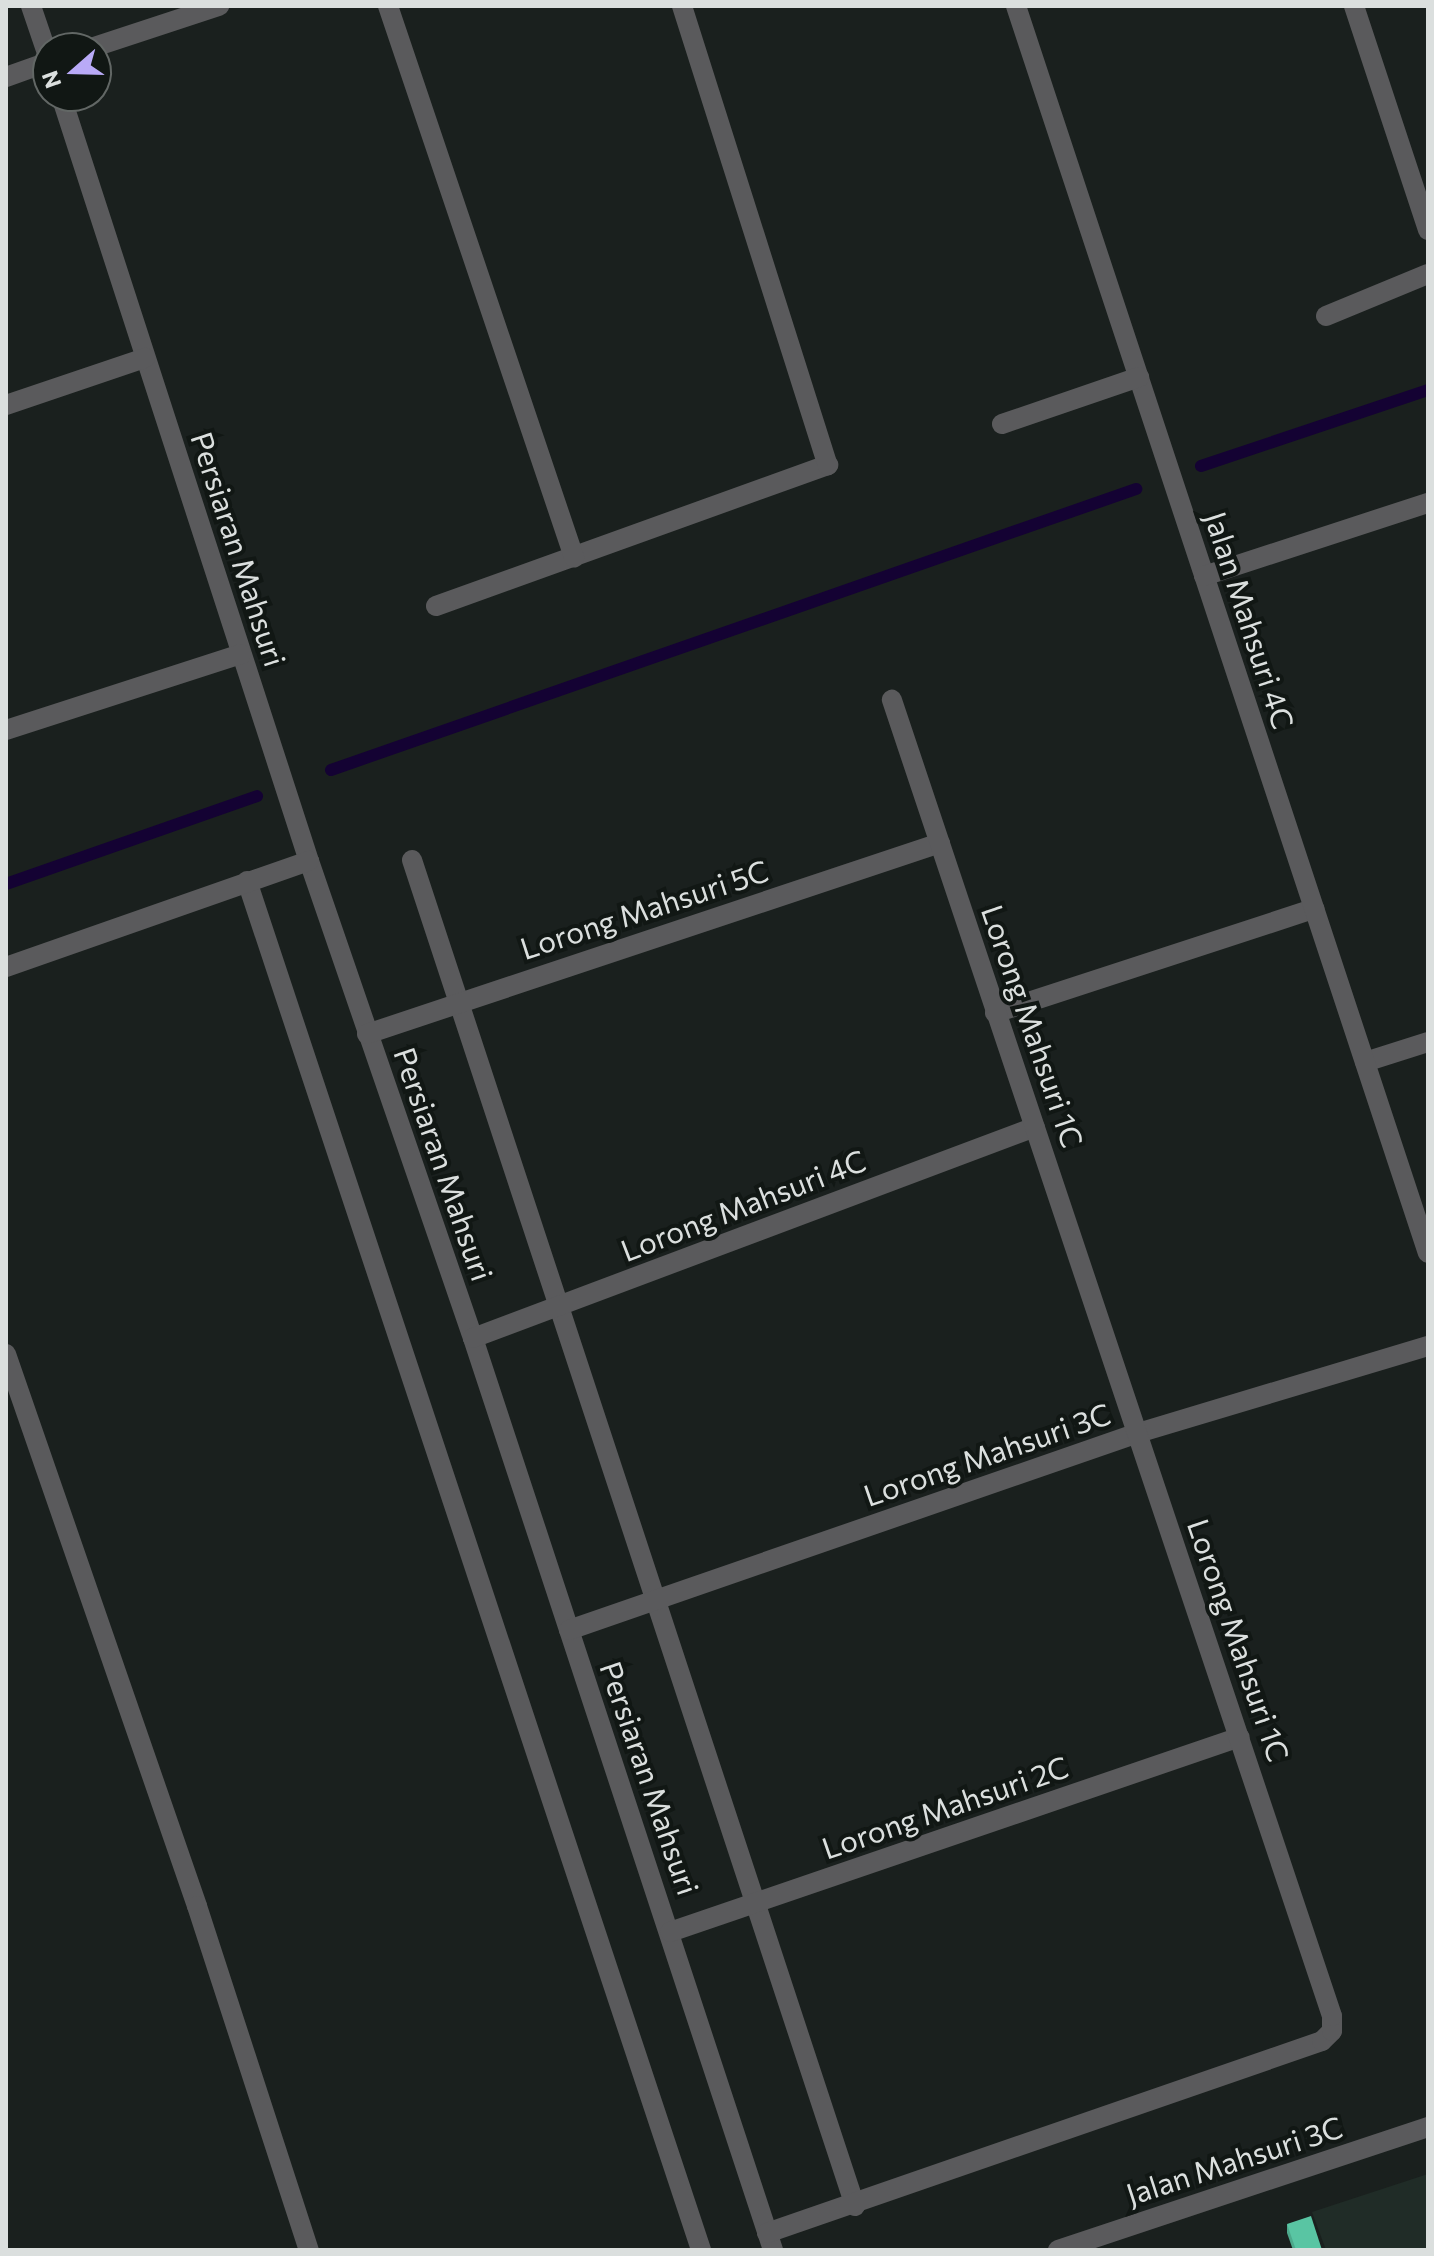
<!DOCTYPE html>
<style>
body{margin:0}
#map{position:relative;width:1434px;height:2256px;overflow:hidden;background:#1a201e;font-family:Commissioner,sans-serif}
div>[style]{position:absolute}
.built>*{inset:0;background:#202c27}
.stream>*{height:12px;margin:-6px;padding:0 6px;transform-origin:6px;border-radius:6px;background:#140233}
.service>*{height:20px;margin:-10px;padding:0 10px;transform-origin:10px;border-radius:10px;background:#5a5a5c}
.minor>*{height:20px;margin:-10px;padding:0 10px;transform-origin:10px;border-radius:10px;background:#5a5a5c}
.wall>*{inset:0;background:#4da98c}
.building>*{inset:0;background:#59c5a3}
span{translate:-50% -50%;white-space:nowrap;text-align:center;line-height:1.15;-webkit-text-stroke:8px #111714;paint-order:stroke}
.street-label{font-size:30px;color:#dbdfde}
.frame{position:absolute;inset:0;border:8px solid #dbdfde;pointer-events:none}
.north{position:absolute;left:32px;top:32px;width:80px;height:80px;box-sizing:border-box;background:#111714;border:2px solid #626765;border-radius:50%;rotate:250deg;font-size:22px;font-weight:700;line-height:32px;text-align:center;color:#dbdfde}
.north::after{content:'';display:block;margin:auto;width:28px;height:36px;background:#b9aaf7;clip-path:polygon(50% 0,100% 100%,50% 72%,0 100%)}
</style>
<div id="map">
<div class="built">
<i style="clip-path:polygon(1428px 2174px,1428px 2250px,1326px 2250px,1312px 2212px)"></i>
</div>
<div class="stream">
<i style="left:1201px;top:466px;width:239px;rotate:-18.5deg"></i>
<i style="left:331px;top:770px;width:853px;rotate:-19.24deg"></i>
<i style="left:6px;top:884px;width:266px;rotate:-19.3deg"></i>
</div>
<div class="service">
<i style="left:91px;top:48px;width:135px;rotate:-18.2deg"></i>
<i style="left:1326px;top:316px;width:110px;rotate:-22.4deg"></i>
<i style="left:436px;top:606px;width:417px;rotate:-19.8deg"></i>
<i style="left:412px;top:860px;width:1417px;rotate:71.78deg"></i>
<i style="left:995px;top:1013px;width:336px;rotate:-18.1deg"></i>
<i style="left:1365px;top:1062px;width:66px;rotate:-17.6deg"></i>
</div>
<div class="minor">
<i style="left:31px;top:6px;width:53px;rotate:71.2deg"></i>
<i style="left:388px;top:6px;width:582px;rotate:71.35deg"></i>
<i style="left:682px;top:6px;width:482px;rotate:72.4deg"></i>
<i style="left:1016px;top:6px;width:1313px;rotate:71.72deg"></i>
<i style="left:1354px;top:6px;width:236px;rotate:71.7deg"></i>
<i style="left:6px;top:77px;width:45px;rotate:-19.7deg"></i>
<i style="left:61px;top:96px;width:804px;rotate:72.04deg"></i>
<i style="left:309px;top:861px;width:504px;rotate:71.03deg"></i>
<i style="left:473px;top:1338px;width:960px;rotate:71.79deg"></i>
<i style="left:6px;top:405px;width:147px;rotate:-18.7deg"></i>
<i style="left:1002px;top:424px;width:145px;rotate:-18.9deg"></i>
<i style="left:1204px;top:576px;width:236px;rotate:-18.1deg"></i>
<i style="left:6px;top:730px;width:247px;rotate:-17.9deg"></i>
<i style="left:247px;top:881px;width:1442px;rotate:71.65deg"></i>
<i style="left:6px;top:967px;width:321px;rotate:-19.3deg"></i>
<i style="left:367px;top:1034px;width:604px;rotate:-18.43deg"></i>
<i style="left:473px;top:1338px;width:600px;rotate:-20.58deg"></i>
<i style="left:6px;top:1354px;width:584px;rotate:70.91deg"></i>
<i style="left:197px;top:1906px;width:362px;rotate:72deg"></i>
<i style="left:569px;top:1630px;width:602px;rotate:-19.1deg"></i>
<i style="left:1138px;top:1433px;width:303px;rotate:-16.7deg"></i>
<i style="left:670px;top:1932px;width:602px;rotate:-18.89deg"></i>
<i style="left:767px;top:2233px;width:587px;rotate:-19.08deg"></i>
<i style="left:1322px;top:2041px;width:14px;rotate:-45deg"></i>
<i style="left:1332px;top:2031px;width:15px;rotate:-90deg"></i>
<i style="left:1332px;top:2016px;width:1388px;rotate:-108.49deg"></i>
<i style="left:1058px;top:2250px;width:390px;rotate:-18.4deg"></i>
</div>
<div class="wall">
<i style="clip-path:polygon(1287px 2224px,1322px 2250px,1293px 2250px,1287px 2233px)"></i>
</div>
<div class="building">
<i style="clip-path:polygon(1311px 2216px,1322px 2250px,1296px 2250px,1287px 2224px)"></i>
</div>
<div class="street-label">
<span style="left:239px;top:549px;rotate:72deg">Persiaran Mahsuri</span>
<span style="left:1250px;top:620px;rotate:72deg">Jalan Mahsuri 4C</span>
<span style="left:644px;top:909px;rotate:-18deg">Lorong Mahsuri 5C</span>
<span style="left:1033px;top:1026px;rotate:71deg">Lorong Mahsuri 1C</span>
<span style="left:444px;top:1164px;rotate:71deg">Persiaran Mahsuri</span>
<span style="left:743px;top:1205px;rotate:-21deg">Lorong Mahsuri 4C</span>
<span style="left:987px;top:1454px;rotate:-19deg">Lorong Mahsuri 3C</span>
<span style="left:1239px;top:1640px;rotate:71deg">Lorong Mahsuri 1C</span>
<span style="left:650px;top:1778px;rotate:71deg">Persiaran Mahsuri</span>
<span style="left:945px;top:1807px;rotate:-19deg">Lorong Mahsuri 2C</span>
<span style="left:1234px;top:2160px;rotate:-18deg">Jalan Mahsuri 3C</span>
</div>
<div class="frame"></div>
<div class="north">N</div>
</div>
